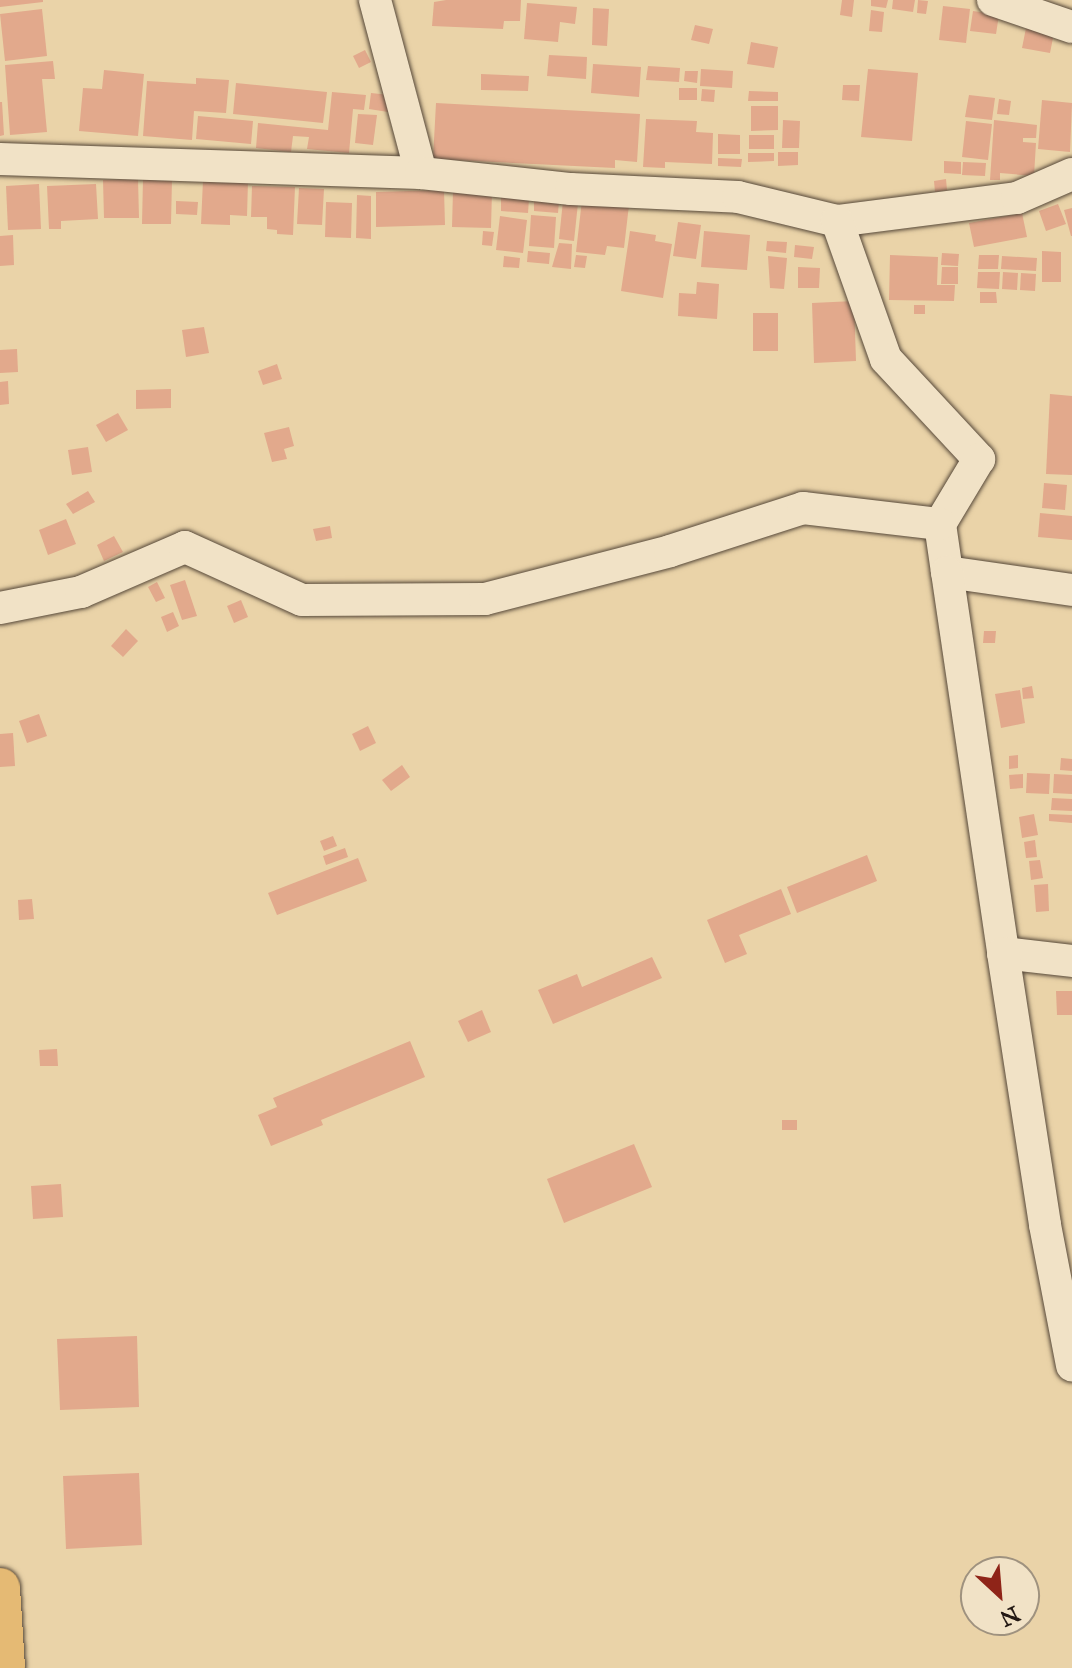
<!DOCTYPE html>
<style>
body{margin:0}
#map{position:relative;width:1072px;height:1668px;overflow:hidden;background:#ead3a8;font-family:"IM FELL Great Primer",serif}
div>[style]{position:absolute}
.building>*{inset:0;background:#e2a98c}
.roads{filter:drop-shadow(0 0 2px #564839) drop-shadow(0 0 2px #564839)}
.minor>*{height:32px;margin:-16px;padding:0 16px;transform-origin:16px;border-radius:16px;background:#f1e2c6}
.major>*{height:40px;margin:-20px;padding:0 20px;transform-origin:20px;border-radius:20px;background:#e5ba74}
span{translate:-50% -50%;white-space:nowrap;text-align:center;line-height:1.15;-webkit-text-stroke:8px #f1e2c6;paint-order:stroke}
.north{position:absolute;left:960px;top:1556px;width:80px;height:80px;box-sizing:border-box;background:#f1e2c6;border:2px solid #9f927f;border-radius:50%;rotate:154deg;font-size:22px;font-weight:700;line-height:32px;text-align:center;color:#241914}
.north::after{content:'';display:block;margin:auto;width:28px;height:36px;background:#8f2418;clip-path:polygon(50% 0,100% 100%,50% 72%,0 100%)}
</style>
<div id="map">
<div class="building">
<i style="clip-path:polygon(0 0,43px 0,43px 2px,0 7px)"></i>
<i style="clip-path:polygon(446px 0,521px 0,520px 21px,504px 21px,503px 29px,432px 26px,434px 2px)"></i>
<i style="clip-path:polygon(842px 0,854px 0,852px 17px,840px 15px)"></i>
<i style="clip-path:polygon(871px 0,888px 0,886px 8px,871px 6px)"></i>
<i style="clip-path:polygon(893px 0,915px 0,913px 12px,892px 9px)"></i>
<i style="clip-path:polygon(918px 0,928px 1px,926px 14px,917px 13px)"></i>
<i style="clip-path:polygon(527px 3px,577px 7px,575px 24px,560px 22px,558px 42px,524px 39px)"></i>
<i style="clip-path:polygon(943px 6px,970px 9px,966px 43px,939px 40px)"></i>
<i style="clip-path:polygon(593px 8px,609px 9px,607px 46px,592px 45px)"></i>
<i style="clip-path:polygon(42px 9px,47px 56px,5px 61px,0 14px)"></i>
<i style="clip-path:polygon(871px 10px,884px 12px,882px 32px,869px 31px)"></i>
<i style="clip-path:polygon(973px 11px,999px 15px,996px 34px,970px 31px)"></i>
<i style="clip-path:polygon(695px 25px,713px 29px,709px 44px,691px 40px)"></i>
<i style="clip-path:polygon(1026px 28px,1054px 33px,1050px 53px,1022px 48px)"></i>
<i style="clip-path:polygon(751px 42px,778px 47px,774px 68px,747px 64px)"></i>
<i style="clip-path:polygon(365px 50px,371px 62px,359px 68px,353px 56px)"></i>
<i style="clip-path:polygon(549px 55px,587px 57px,586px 79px,547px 76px)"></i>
<i style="clip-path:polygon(53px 61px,55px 79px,42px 79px,47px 132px,10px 135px,5px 65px)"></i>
<i style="clip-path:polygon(593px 64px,641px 67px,639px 97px,591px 93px)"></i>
<i style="clip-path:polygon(648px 66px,680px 68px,679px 82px,646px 80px)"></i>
<i style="clip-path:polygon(701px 69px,733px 71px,732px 88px,700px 86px)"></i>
<i style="clip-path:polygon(868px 69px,918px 73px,912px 141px,861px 137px)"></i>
<i style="clip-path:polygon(104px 70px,144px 74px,138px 136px,79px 131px,83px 88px,102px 89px)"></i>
<i style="clip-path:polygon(685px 71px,698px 71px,697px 83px,684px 81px)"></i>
<i style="clip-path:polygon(481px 74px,529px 76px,528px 91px,481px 90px)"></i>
<i style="clip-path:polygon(196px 78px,229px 80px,226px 113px,194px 111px,192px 140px,143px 136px,147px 81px,196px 84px)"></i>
<i style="clip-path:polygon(236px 83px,327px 92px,323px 123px,233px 114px)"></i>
<i style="clip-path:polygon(843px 85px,860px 85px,859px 101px,842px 100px)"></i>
<i style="clip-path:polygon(679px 88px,697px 88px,697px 100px,679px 100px)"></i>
<i style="clip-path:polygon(702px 89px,715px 90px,714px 102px,701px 101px)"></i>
<i style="clip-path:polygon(749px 91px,778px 92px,778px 101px,748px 101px)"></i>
<i style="clip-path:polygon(332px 92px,366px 95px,364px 110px,353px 109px,349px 153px,307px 149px,309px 137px,293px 136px,291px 152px,256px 148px,258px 123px,328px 130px)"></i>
<i style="clip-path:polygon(371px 93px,390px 95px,388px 112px,369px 109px)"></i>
<i style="clip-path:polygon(969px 95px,995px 98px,992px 120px,965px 117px)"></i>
<i style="clip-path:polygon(999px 99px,1011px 101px,1009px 115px,997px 114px)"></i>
<i style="clip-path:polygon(1042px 100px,1072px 103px,1070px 152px,1038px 149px)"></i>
<i style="clip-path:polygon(0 102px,2px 102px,4px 135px,0 136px)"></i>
<i style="clip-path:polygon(436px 103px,640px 114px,637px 162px,615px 160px,615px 168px,433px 159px)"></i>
<i style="clip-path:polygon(751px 106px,778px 106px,778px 130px,751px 131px)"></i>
<i style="clip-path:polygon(358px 114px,377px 115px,373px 145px,355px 143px)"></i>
<i style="clip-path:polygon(198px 116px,253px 121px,251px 144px,196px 139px)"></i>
<i style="clip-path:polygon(646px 119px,697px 121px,696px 132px,713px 133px,712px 164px,665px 162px,665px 168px,643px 167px)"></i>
<i style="clip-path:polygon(783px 120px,800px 121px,799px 148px,782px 148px)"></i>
<i style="clip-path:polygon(994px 120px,1037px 125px,1036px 138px,1023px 138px,1023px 142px,1036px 143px,1034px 176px,1000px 173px,1000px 180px,990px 180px)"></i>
<i style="clip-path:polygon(966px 121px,992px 124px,988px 160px,962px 157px)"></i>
<i style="clip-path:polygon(718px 134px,740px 135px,740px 154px,718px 154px)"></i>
<i style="clip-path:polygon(749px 135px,774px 135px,774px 149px,749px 149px)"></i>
<i style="clip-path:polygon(778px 152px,798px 152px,798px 165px,778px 166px)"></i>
<i style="clip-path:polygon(748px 153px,774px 153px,774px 161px,748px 162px)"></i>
<i style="clip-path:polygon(718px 158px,742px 159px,741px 167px,718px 166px)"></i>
<i style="clip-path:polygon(944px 161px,961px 162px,961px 174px,944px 173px)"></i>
<i style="clip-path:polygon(963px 162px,986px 163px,985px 176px,962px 175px)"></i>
<i style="clip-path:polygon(138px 179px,139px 218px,104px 218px,103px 180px)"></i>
<i style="clip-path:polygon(143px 179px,172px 179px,171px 224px,142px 224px)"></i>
<i style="clip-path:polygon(946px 179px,947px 190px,935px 192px,934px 181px)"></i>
<i style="clip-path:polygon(203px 180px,248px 181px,247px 216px,230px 215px,230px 225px,201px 224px)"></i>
<i style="clip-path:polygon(39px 184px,41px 229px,8px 230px,6px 186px)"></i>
<i style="clip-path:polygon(96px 184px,98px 219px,61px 221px,61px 229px,49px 229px,47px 186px)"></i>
<i style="clip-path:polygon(252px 186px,295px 187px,293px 235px,277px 234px,277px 230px,267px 229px,267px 217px,251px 217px)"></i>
<i style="clip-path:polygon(299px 188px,324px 189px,322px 225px,297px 224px)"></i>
<i style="clip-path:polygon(444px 190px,445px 225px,376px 227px,376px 192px)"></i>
<i style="clip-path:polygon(453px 191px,492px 191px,491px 228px,452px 227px)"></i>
<i style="clip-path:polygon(357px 195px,371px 196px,371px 239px,356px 238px)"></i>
<i style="clip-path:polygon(501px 197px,529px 199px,528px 213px,501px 211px)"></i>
<i style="clip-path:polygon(534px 200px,559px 201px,558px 213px,534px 211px)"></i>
<i style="clip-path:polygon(582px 200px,629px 205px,624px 248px,607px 246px,605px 255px,576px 252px)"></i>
<i style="clip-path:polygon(176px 201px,198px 202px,197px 215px,176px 214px)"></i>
<i style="clip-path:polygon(563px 201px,578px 203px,574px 241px,559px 239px)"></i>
<i style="clip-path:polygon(326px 202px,352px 203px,351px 238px,325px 237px)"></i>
<i style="clip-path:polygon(1058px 204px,1066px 224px,1046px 231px,1039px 211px)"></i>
<i style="clip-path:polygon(1072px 208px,1072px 236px,1071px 236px,1064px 210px)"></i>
<i style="clip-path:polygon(1022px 213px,1027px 237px,974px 247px,969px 223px)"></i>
<i style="clip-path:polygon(531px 215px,556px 217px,554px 248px,529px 246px)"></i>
<i style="clip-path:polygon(500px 216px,527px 220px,523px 253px,496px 250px)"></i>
<i style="clip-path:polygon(678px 222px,701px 225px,696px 259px,673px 256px)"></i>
<i style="clip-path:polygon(483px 231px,494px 232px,492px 246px,482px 245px)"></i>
<i style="clip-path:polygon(630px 231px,656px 235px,655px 241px,672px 244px,663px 298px,621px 291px)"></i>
<i style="clip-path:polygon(704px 231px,750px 235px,747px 270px,701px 267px)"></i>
<i style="clip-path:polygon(13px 235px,14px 265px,0 266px,0 236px)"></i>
<i style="clip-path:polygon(767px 241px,787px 242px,786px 253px,766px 251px)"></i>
<i style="clip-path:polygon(559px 243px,572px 244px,571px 269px,552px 267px)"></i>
<i style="clip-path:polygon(795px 245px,814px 247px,812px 259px,794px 257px)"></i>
<i style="clip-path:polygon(528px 251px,550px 253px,549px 264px,527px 262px)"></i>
<i style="clip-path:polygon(1042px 251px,1061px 252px,1061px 282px,1042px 282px)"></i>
<i style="clip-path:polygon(942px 253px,959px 254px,958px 266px,941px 265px)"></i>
<i style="clip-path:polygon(576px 255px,587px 256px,585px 268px,574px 267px)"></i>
<i style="clip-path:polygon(890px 255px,938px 257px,937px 285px,955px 285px,954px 301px,889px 300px)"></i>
<i style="clip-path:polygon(979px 255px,999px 255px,998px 269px,978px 269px)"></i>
<i style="clip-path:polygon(504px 256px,520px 258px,519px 268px,503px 267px)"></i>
<i style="clip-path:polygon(768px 256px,787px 258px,784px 289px,770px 288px)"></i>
<i style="clip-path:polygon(1002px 256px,1037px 258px,1036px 271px,1001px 269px)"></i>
<i style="clip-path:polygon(798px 267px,820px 268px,819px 288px,798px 288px)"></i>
<i style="clip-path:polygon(942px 267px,958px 267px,958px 284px,941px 284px)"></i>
<i style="clip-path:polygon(978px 272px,1000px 272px,999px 289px,977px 288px)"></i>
<i style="clip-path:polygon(1003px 272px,1018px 273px,1017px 290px,1002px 289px)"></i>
<i style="clip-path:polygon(1021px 273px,1036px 274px,1035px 291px,1020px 290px)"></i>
<i style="clip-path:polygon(697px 282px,719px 284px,717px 319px,678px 316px,679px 293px,696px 294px)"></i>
<i style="clip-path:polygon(980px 292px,996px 292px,997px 303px,980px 303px)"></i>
<i style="clip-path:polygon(854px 301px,856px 361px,814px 363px,812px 303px)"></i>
<i style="clip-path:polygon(914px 305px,925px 305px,925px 314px,914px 314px)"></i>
<i style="clip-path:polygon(753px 313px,778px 313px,778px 351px,753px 351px)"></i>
<i style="clip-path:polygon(204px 327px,209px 353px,186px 357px,182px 330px)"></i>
<i style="clip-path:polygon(17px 349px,18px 372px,0 373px,0 350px)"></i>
<i style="clip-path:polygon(277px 364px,282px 379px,263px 385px,258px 371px)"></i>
<i style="clip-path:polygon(8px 381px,9px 404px,0 405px,0 382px)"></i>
<i style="clip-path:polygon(171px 389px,171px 408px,136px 409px,136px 390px)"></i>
<i style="clip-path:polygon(1050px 394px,1072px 396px,1072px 475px,1046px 474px)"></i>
<i style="clip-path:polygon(118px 413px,128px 430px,106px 442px,96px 425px)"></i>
<i style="clip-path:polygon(289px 427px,294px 446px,284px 449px,287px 459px,272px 462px,264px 433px)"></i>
<i style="clip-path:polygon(88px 447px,92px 472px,72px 475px,68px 450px)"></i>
<i style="clip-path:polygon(1044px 483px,1067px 485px,1065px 510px,1042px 508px)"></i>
<i style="clip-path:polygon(88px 491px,95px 502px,73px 514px,66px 504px)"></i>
<i style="clip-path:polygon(1040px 513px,1072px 516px,1072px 540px,1038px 537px)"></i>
<i style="clip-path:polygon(66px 519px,76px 544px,48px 555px,39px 530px)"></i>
<i style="clip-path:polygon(330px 526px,332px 538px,316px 541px,313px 529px)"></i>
<i style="clip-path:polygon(114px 536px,123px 552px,104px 561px,97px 545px)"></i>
<i style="clip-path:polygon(185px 580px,197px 616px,182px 620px,170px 585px)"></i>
<i style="clip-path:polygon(157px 582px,165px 598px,156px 602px,148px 587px)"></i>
<i style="clip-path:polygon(241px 600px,248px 617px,234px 623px,227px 606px)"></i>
<i style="clip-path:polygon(173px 612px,179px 626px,167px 632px,161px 617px)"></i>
<i style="clip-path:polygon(126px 629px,138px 641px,123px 657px,111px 646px)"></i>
<i style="clip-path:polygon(984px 631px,996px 631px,995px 643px,983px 643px)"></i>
<i style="clip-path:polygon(1032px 686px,1034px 698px,1023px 699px,1022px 688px)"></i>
<i style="clip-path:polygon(1020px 690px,1025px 723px,1001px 728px,995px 694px)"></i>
<i style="clip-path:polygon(39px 714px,47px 736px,27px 743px,19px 721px)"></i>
<i style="clip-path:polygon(368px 726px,376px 743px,360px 751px,352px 734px)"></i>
<i style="clip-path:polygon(13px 733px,15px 766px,0 767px,0 734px)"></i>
<i style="clip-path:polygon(1018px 755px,1018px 768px,1009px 769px,1009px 756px)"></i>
<i style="clip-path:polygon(1061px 758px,1072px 759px,1072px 771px,1060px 770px)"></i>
<i style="clip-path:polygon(402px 765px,410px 777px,391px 791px,382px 780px)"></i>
<i style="clip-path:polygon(1027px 773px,1050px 774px,1049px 794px,1026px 793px)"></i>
<i style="clip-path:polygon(1023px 774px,1023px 788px,1010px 789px,1009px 775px)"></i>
<i style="clip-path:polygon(1054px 774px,1072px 775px,1072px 794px,1053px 793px)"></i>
<i style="clip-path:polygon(1052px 798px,1072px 799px,1072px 811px,1051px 810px)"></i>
<i style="clip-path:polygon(1034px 814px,1038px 835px,1022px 838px,1019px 817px)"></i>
<i style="clip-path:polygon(1049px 814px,1072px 815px,1072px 823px,1049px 821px)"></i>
<i style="clip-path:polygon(333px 836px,337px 846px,324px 851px,320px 841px)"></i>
<i style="clip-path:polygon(1035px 840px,1037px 857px,1026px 858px,1024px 842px)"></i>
<i style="clip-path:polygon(345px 848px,348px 857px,326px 865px,323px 856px)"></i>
<i style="clip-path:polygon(867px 855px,877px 881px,797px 913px,787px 887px)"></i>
<i style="clip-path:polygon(358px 858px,367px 881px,277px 915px,268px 893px)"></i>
<i style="clip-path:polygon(1040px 860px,1043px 878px,1031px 880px,1029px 861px)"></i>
<i style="clip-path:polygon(1048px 884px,1049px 911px,1036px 912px,1034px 885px)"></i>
<i style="clip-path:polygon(781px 889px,791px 914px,739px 935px,747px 954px,725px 963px,707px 920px)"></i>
<i style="clip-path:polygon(32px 899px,34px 919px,19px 920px,18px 900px)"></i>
<i style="clip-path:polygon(652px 957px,662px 978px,553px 1024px,538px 990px,577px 974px,582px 987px)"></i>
<i style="clip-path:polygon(1056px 991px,1072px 991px,1072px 1015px,1057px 1015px)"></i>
<i style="clip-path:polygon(482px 1010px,491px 1032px,468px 1042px,458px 1021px)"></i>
<i style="clip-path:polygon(410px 1041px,425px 1077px,321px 1120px,323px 1125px,271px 1146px,258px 1115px,277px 1107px,273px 1098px)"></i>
<i style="clip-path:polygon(57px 1049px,58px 1066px,40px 1066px,39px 1050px)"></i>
<i style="clip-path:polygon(782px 1120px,797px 1120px,797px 1130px,782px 1130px)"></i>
<i style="clip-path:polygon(634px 1144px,652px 1187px,564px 1223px,547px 1179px)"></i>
<i style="clip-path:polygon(61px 1184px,63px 1217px,33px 1219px,31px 1186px)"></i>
<i style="clip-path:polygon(137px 1336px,139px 1407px,60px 1410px,57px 1339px)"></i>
<i style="clip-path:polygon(139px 1473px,142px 1545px,66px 1549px,63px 1476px)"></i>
</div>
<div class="roads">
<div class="minor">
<i style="left:375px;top:0;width:179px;rotate:75.1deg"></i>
<i style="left:993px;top:0;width:83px;rotate:18.9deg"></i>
<i style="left:0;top:159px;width:421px;rotate:1.9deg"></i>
<i style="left:421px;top:173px;width:151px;rotate:6.1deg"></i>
<i style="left:571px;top:189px;width:167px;rotate:2.7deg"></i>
<i style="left:738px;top:197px;width:102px;rotate:13.6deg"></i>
<i style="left:837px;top:221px;width:181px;rotate:-7.3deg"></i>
<i style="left:1017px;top:198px;width:60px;rotate:-23.6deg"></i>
<i style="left:837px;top:221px;width:146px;rotate:70.5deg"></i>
<i style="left:886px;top:359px;width:137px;rotate:47.1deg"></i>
<i style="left:979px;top:459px;width:76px;rotate:121deg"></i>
<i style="left:940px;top:524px;width:49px;rotate:81.7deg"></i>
<i style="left:1072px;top:590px;width:126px;rotate:-171.8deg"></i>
<i style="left:947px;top:572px;width:385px;rotate:81.6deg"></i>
<i style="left:1003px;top:953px;width:69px;rotate:6.6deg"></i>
<i style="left:0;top:608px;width:83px;rotate:-11.2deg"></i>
<i style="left:81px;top:592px;width:113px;rotate:-23.4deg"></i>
<i style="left:185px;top:547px;width:128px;rotate:24.4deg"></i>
<i style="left:302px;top:600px;width:183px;rotate:-0.3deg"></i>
<i style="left:485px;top:599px;width:191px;rotate:-14.5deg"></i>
<i style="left:670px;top:551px;width:140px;rotate:-17.9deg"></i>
<i style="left:803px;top:508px;width:138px;rotate:6.7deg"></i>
<i style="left:1003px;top:953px;width:275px;rotate:81.2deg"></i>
<i style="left:1045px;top:1225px;width:143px;rotate:79.1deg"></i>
</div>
<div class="major">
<i style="left:0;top:1588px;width:80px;rotate:86.4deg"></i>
</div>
</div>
<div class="north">N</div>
</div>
